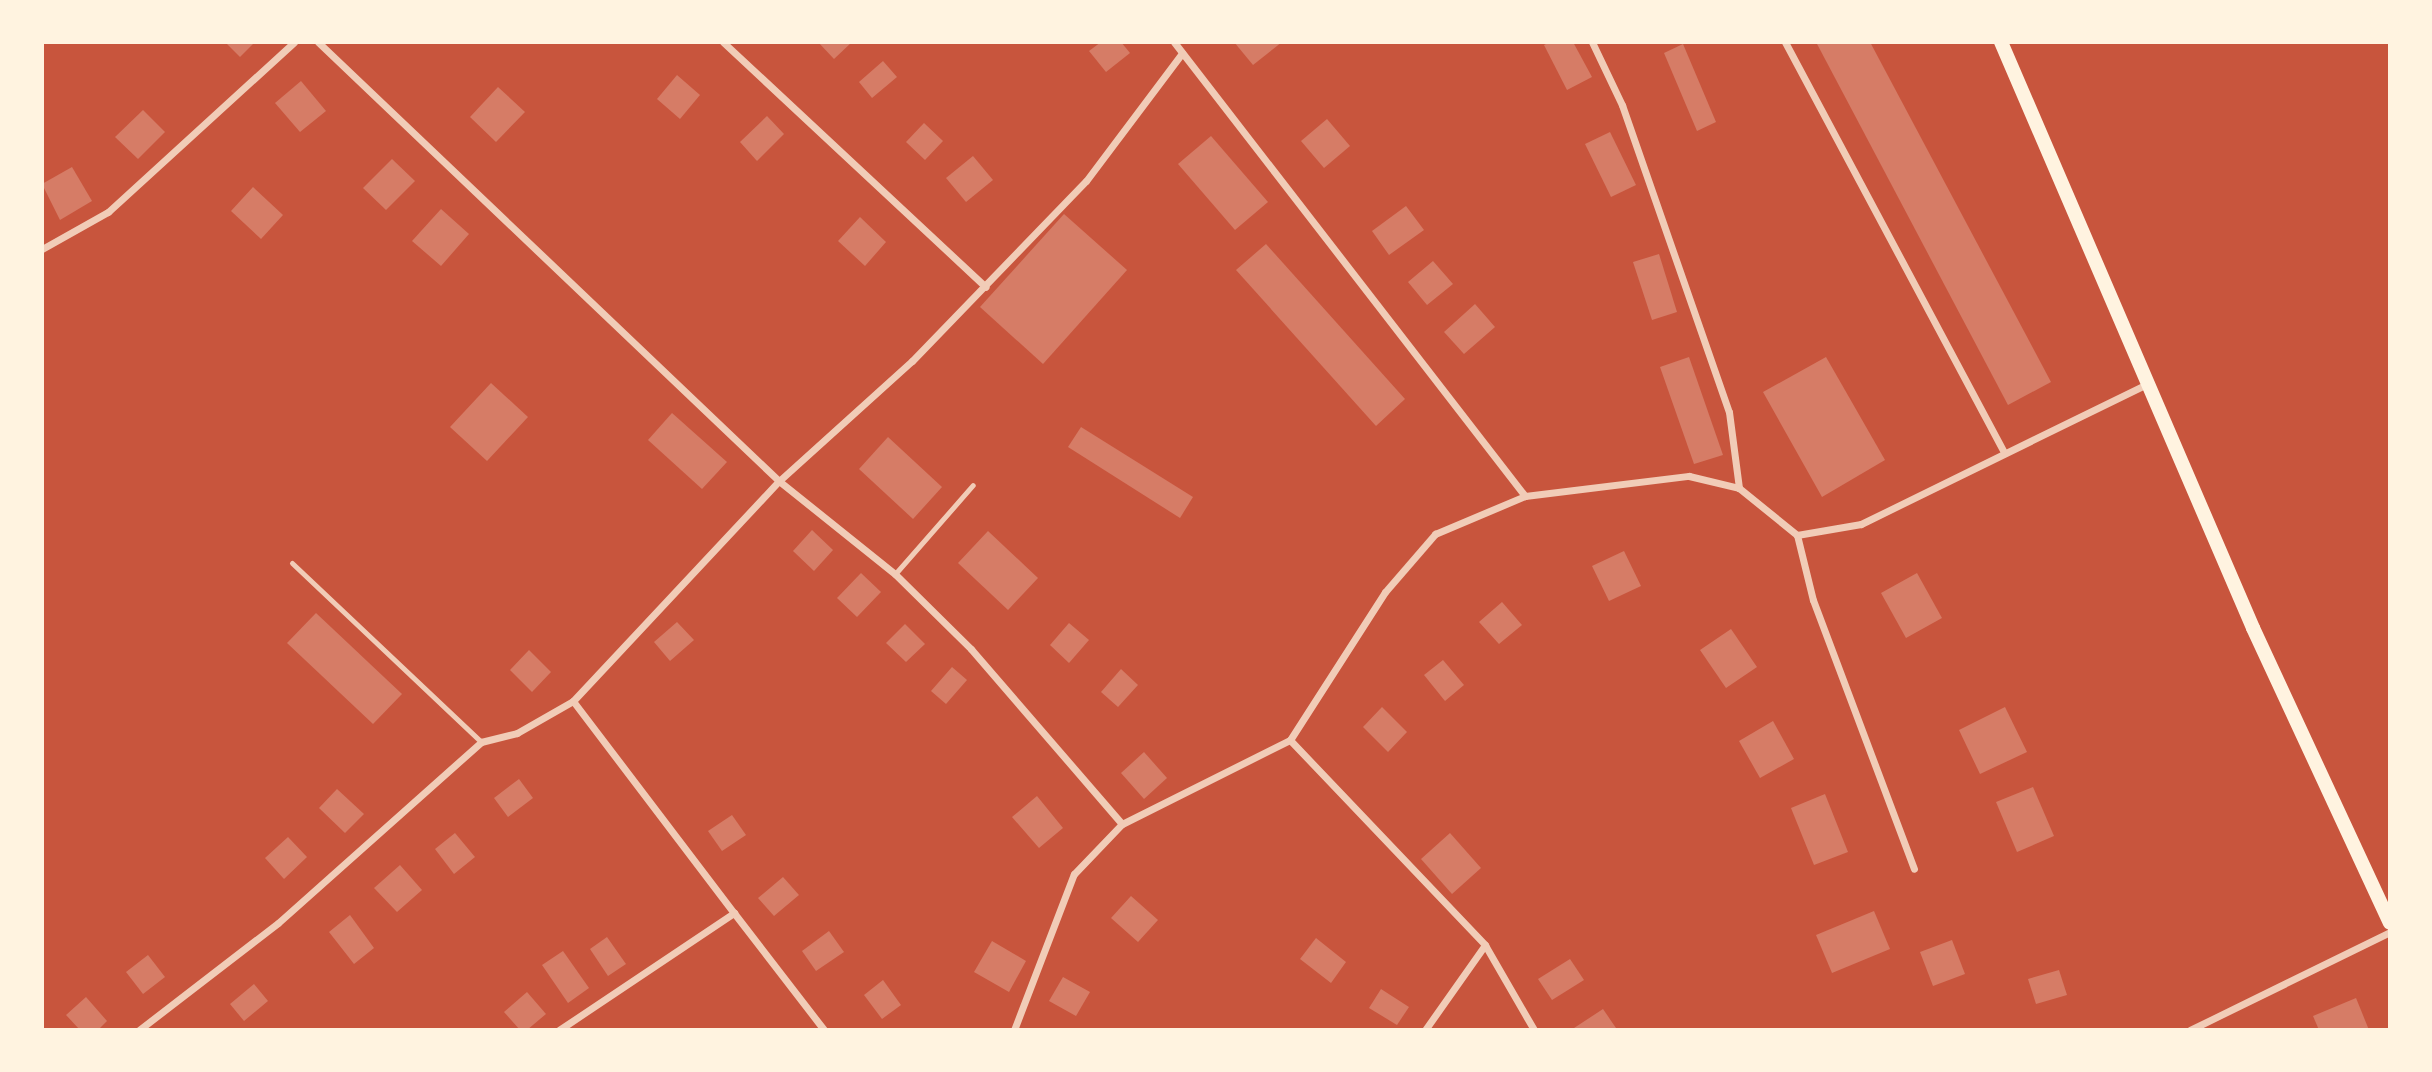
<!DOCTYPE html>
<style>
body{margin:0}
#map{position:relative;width:2432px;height:1072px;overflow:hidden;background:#c8553d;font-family:"Work Sans",sans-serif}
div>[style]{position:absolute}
.building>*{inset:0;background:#d67c66}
.service>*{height:5px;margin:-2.5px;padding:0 2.5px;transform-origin:2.5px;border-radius:2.5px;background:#f1ccb7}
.minor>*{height:7px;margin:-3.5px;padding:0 3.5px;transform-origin:3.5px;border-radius:3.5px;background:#f1ccb7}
.secondary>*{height:14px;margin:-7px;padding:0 7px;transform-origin:7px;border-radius:7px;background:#fff3e0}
span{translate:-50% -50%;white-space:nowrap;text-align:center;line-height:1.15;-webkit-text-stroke:5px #fff3e0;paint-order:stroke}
.frame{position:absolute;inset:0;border:44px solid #fff3e0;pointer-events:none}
</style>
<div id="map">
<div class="building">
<i style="clip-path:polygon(225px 42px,255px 42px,240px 57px)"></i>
<i style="clip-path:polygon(818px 42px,852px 42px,834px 59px)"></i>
<i style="clip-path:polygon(1101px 42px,1121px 42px,1130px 53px,1106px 72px,1089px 51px)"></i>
<i style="clip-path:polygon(1234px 42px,1282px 42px,1253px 65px)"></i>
<i style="clip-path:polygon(1550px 42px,1573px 42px,1592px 77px,1567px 90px,1544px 45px)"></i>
<i style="clip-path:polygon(1816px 42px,1870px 42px,2051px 382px,2008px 405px)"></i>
<i style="clip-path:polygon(1683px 44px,1716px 122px,1697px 131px,1664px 53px)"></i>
<i style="clip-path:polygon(883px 61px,897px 77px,872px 98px,859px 82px)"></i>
<i style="clip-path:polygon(677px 75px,700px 95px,680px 119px,657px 99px)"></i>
<i style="clip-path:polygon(301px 81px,326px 111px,300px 132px,275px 103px)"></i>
<i style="clip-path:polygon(498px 87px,525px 112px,496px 142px,470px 117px)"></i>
<i style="clip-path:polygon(143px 110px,165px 132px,138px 159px,115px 137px)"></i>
<i style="clip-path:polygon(767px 116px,784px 134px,757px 161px,740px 142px)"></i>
<i style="clip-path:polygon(1327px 119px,1350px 146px,1324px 168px,1301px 141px)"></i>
<i style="clip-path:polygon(924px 123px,943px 141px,925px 160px,906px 142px)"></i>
<i style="clip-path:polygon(1610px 132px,1636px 185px,1611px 197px,1585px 144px)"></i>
<i style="clip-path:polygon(1211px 136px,1268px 202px,1235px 230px,1178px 164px)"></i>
<i style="clip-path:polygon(973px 156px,993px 180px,966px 202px,946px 178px)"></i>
<i style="clip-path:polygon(392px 159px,415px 181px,386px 210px,363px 188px)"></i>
<i style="clip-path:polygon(72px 167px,92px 201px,60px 220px,42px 184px)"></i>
<i style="clip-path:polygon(253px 187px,283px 215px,261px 239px,231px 211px)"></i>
<i style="clip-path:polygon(1406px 206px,1424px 230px,1389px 255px,1372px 231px)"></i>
<i style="clip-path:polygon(441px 209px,469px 234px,441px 266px,412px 241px)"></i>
<i style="clip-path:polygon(1064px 214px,1127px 270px,1043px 364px,980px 307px)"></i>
<i style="clip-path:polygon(860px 217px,886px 242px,865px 266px,838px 241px)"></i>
<i style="clip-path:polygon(1266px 244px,1405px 399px,1376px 426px,1236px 270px)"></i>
<i style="clip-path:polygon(1659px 254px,1677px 312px,1652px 320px,1633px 262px)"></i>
<i style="clip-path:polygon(1433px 261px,1453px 284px,1427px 305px,1408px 282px)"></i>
<i style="clip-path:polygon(1475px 304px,1495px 327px,1464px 354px,1444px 332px)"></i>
<i style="clip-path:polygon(1689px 357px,1723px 455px,1694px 464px,1660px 367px)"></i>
<i style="clip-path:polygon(1826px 357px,1885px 460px,1822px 497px,1763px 392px)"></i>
<i style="clip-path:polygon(491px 383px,528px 417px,487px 461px,450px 427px)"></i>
<i style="clip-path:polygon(672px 413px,727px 462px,702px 489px,648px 440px)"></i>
<i style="clip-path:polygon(1081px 427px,1193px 497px,1180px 518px,1068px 447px)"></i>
<i style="clip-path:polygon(888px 437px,942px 487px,913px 519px,859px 469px)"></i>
<i style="clip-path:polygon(812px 530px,833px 550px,814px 571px,793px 551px)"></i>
<i style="clip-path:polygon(988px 531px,1038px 578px,1008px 610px,958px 563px)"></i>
<i style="clip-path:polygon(1624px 551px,1641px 586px,1609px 601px,1592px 566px)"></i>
<i style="clip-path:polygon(861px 573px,881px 592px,857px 617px,837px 598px)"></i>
<i style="clip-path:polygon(1917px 573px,1942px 618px,1906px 638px,1881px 593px)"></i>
<i style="clip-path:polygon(1502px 602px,1522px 625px,1499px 644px,1479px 622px)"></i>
<i style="clip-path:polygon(316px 613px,402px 694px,373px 724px,287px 643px)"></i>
<i style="clip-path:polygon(677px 622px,694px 640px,670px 661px,654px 642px)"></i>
<i style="clip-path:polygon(1069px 623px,1089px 640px,1069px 663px,1050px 645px)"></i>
<i style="clip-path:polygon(905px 624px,925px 644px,906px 662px,886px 643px)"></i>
<i style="clip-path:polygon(1731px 629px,1757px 667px,1726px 688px,1700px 650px)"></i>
<i style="clip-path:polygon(529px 650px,551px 672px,532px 692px,510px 670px)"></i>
<i style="clip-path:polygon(1443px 660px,1464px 685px,1445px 701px,1424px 675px)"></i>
<i style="clip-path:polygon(952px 667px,967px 680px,946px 704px,931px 691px)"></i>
<i style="clip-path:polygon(1121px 669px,1138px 685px,1118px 707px,1101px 692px)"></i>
<i style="clip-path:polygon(1382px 707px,1407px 732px,1388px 752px,1363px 727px)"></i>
<i style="clip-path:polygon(2005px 707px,2027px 752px,1980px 774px,1959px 730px)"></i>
<i style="clip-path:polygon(1773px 721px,1794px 759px,1760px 778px,1739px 741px)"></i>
<i style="clip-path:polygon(1144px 752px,1167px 778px,1144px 799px,1121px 773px)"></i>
<i style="clip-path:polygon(519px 779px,533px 798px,508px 817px,494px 798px)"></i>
<i style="clip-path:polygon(2033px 787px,2054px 836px,2017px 852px,1996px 802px)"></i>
<i style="clip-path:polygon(337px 789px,364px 814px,345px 833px,319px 808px)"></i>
<i style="clip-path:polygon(1825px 794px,1848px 852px,1814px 865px,1791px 808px)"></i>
<i style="clip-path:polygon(1037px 796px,1063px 828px,1039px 848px,1012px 817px)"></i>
<i style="clip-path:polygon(732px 815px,746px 835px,722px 851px,708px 831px)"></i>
<i style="clip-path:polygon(455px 833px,475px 857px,454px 874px,435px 849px)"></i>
<i style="clip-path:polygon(1450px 833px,1481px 868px,1452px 894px,1421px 859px)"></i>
<i style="clip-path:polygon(288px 837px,307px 857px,284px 879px,265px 858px)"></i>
<i style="clip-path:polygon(400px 865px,422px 890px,397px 912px,374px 888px)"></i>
<i style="clip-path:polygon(783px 877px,799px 895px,774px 916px,758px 898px)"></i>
<i style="clip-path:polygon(1131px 896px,1158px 920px,1138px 942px,1111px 918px)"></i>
<i style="clip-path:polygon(1874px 911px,1890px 949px,1832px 973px,1816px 935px)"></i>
<i style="clip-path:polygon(350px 915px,374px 948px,354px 964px,329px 932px)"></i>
<i style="clip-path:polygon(829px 931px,844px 952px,816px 971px,802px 951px)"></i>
<i style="clip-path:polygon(607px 937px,626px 964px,608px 976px,590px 949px)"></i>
<i style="clip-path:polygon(1316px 938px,1346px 962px,1331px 983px,1300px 959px)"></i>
<i style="clip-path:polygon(1952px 940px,1965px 974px,1933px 986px,1920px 952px)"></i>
<i style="clip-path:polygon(992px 941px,1026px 961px,1009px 992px,974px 972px)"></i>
<i style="clip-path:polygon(563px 951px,589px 988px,568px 1003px,542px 965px)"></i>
<i style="clip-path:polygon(148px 955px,165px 977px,143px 994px,126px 972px)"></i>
<i style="clip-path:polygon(1570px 959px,1584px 980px,1552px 1000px,1538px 979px)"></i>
<i style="clip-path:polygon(2059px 970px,2067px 995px,2036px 1004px,2028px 979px)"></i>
<i style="clip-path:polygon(1063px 977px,1090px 992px,1076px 1016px,1049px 1001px)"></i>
<i style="clip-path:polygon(883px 980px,901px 1005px,882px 1019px,864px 995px)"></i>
<i style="clip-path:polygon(254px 984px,268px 1001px,244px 1021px,230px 1004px)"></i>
<i style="clip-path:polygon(1381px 989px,1409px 1007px,1397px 1025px,1369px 1008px)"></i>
<i style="clip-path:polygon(527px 992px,546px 1014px,527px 1030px,520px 1030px,504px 1012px)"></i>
<i style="clip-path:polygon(86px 997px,107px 1021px,98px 1030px,80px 1030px,66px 1015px)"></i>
<i style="clip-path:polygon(2356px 998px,2369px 1030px,2319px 1030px,2313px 1016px)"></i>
<i style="clip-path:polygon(1603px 1009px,1616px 1028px,1571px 1030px)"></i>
</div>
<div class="service">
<i style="left:292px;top:563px;width:260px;rotate:43.4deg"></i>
<i style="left:895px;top:574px;width:118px;rotate:-48.8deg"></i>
</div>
<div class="minor">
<i style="left:318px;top:42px;width:637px;rotate:43.6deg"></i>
<i style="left:779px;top:481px;width:149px;rotate:38.7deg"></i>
<i style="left:895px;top:574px;width:107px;rotate:44.6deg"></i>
<i style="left:971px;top:649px;width:231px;rotate:49.2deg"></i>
<i style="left:723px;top:42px;width:359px;rotate:43deg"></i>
<i style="left:1174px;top:42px;width:574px;rotate:52.29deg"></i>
<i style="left:1592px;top:42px;width:70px;rotate:64.5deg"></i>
<i style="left:1622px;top:105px;width:325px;rotate:70.8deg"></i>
<i style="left:1729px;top:412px;width:77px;rotate:82.5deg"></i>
<i style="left:1785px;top:42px;width:466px;rotate:61.9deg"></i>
<i style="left:42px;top:249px;width:76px;rotate:-29.3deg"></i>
<i style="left:108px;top:212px;width:252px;rotate:-42.4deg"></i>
<i style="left:1797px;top:535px;width:67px;rotate:76.2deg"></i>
<i style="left:1813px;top:600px;width:287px;rotate:69.4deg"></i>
<i style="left:573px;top:701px;width:266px;rotate:52.8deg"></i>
<i style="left:1290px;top:740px;width:283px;rotate:46.4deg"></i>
<i style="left:1485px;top:945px;width:98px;rotate:60deg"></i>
<i style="left:139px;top:1030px;width:175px;rotate:-37.6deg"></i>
<i style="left:278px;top:923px;width:272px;rotate:-41.7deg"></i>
<i style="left:481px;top:742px;width:37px;rotate:-14deg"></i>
<i style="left:517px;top:733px;width:64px;rotate:-29.7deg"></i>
<i style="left:573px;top:701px;width:301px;rotate:-46.9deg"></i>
<i style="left:779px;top:481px;width:179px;rotate:-42.1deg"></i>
<i style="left:912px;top:361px;width:250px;rotate:-46deg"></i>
<i style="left:1086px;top:181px;width:160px;rotate:-53.1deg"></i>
<i style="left:559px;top:1030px;width:211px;rotate:-33.8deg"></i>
<i style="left:734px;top:913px;width:148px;rotate:52.4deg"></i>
<i style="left:1014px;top:1030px;width:167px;rotate:-69deg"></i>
<i style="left:1074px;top:874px;width:69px;rotate:-46.2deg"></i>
<i style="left:1122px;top:824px;width:188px;rotate:-26.6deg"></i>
<i style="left:1290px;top:740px;width:176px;rotate:-57.3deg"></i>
<i style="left:1385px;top:592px;width:77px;rotate:-49.2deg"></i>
<i style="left:1435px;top:534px;width:98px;rotate:-22.9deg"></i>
<i style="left:1525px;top:496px;width:165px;rotate:-7deg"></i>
<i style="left:1689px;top:476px;width:51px;rotate:13.5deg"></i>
<i style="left:1739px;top:488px;width:75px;rotate:39deg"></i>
<i style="left:1797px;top:535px;width:65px;rotate:-9.8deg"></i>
<i style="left:1861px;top:524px;width:321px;rotate:-26.1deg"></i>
<i style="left:1425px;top:1030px;width:104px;rotate:-54.8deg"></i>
<i style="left:2190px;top:1030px;width:223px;rotate:-26.1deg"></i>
</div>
<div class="secondary">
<i style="left:2001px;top:42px;width:638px;rotate:66.73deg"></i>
<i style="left:2253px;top:628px;width:325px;rotate:65.1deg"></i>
</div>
<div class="frame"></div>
</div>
